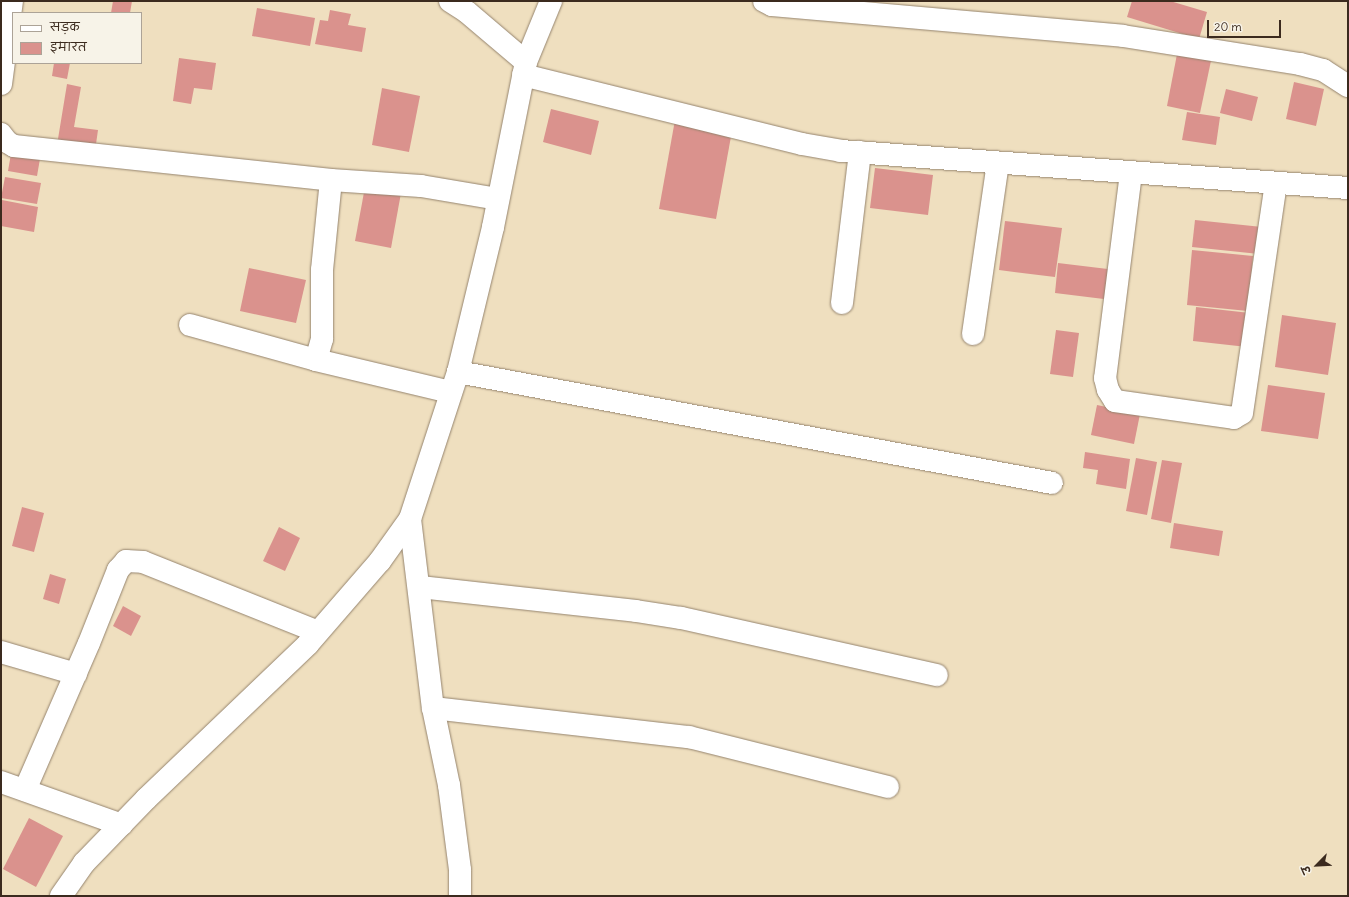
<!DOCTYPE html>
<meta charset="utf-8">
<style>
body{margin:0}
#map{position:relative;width:1349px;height:897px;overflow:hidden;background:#efdfbf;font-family:Delius,"Playpen Sans Deva",sans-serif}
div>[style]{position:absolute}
.building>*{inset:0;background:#da928d}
.roads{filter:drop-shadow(0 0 1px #95846e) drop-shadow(0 0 1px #95846e)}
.street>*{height:22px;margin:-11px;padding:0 11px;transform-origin:11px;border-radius:11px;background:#fff}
span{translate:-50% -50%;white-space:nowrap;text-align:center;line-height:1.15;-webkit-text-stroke:3.5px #f7f3e8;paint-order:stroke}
.frame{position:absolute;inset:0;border:2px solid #3b2a1e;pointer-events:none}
.legend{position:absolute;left:12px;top:12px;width:130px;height:52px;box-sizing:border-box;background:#f7f3e8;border:1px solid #aca397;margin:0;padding:5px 7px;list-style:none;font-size:12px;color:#3b2a1e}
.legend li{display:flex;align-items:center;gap:8px;height:20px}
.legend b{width:20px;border:1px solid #aca397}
.north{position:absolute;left:1297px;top:845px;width:40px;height:40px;-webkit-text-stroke:3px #f7f3e8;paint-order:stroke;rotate:246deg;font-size:11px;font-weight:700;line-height:16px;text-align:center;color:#3b2a1e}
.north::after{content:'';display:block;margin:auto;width:14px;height:18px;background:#3b2a1e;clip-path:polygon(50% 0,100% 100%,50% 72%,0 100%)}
.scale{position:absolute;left:1207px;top:20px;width:74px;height:18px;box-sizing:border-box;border:2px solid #3b2a1e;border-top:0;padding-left:5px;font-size:12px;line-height:14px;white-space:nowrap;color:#3b2a1e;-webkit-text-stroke:3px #f7f3e8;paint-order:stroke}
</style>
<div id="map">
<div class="building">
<i style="clip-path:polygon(113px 1px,132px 1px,130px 13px,111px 13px)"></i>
<i style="clip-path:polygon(1132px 1px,1170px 1px,1207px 12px,1199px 39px,1127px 17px)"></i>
<i style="clip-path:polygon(257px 8px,315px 18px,310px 46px,252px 36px)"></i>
<i style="clip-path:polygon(330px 10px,351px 14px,348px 25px,366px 28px,362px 52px,315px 44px,320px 20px,328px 21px)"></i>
<i style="clip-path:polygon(1178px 49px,1212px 56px,1200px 113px,1167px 106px)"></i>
<i style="clip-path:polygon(179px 58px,216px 63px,212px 90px,194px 88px,191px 104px,173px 101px)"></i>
<i style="clip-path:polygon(54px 63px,70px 63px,67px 79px,52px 76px)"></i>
<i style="clip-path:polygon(1294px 82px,1324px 89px,1316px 126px,1286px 119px)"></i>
<i style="clip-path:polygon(67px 84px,81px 87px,74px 127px,98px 130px,95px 151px,57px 145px)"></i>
<i style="clip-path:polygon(382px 88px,420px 96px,409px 152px,372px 145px)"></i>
<i style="clip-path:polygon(1226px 89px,1258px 97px,1252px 121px,1220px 113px)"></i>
<i style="clip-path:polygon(551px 109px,599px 121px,591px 155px,543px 142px)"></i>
<i style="clip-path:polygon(1187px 112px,1220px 117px,1216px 145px,1182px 140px)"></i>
<i style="clip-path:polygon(675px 120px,732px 131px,716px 219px,659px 209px)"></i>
<i style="clip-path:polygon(12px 148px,41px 153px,37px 176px,8px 171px)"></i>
<i style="clip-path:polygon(875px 168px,933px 175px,928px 215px,870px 208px)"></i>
<i style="clip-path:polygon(5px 177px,41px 183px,37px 204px,1px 198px)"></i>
<i style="clip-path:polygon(365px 187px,401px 193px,391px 248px,355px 241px)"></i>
<i style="clip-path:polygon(2px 200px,38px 207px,34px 232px,1px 226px)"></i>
<i style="clip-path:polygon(1195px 220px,1262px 227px,1259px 254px,1192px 247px)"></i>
<i style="clip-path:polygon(1005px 221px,1062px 228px,1055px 277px,999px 270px)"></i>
<i style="clip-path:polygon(1192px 250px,1253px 256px,1248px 311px,1187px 305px)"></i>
<i style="clip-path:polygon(1058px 263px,1116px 270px,1112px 300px,1055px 293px)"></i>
<i style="clip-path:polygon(249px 268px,306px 280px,296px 323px,240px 311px)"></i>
<i style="clip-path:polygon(1196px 307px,1250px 313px,1247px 347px,1193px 341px)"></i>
<i style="clip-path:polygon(1282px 315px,1336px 323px,1328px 375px,1275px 367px)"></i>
<i style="clip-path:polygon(1056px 330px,1079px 333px,1073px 377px,1050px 374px)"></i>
<i style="clip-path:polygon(1268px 385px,1325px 393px,1318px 439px,1261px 431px)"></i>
<i style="clip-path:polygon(1097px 405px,1140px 414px,1134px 444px,1091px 435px)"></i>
<i style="clip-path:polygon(1085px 452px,1130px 459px,1126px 489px,1096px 484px,1098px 470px,1083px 468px)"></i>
<i style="clip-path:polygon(1136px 458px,1157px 462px,1147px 515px,1126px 511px)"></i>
<i style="clip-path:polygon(1162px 460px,1182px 463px,1171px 523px,1151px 519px)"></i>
<i style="clip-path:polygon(22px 507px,44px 513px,34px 552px,12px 546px)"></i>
<i style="clip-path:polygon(1174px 523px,1223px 531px,1219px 556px,1170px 548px)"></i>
<i style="clip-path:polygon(279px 527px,300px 538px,285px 571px,263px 561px)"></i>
<i style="clip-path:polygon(50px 574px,66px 579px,59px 604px,43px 599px)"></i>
<i style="clip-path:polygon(123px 606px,141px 616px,131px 636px,113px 626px)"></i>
<i style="clip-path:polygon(29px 818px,63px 836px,36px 887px,3px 869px)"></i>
</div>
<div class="roads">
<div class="street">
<i style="left:450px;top:1px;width:20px;rotate:33deg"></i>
<i style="left:467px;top:12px;width:77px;rotate:40.3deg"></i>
<i style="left:764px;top:1px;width:9px;rotate:27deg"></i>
<i style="left:772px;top:5px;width:352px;rotate:5deg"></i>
<i style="left:1123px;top:36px;width:179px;rotate:9deg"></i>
<i style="left:1300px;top:64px;width:24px;rotate:15deg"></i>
<i style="left:1323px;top:70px;width:30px;rotate:33deg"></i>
<i style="left:523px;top:75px;width:287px;rotate:13.9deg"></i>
<i style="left:802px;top:144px;width:40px;rotate:10deg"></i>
<i style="left:841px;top:151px;width:508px;rotate:4.17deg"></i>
<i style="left:1px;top:84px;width:84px;rotate:-82.5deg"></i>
<i style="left:1px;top:134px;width:10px;rotate:53deg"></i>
<i style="left:7px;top:142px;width:8px;rotate:30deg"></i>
<i style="left:14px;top:146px;width:319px;rotate:6.1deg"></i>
<i style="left:331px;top:180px;width:90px;rotate:3.8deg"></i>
<i style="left:421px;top:186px;width:78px;rotate:9.6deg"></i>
<i style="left:1131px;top:173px;width:207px;rotate:97.2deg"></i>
<i style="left:1105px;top:378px;width:12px;rotate:76deg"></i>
<i style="left:1108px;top:390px;width:13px;rotate:58deg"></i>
<i style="left:1115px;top:401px;width:120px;rotate:8.1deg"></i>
<i style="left:1234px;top:418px;width:9px;rotate:-32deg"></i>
<i style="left:1242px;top:413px;width:232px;rotate:-81.6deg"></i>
<i style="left:842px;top:303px;width:152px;rotate:-83.2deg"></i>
<i style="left:190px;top:325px;width:131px;rotate:15.5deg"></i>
<i style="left:316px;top:360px;width:138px;rotate:13.4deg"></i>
<i style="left:973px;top:334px;width:173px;rotate:-81.7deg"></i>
<i style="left:316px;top:360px;width:22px;rotate:-74deg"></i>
<i style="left:322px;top:339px;width:69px;rotate:-90deg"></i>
<i style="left:322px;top:270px;width:90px;rotate:-84.3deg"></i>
<i style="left:458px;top:372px;width:604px;rotate:10.58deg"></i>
<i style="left:410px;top:519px;width:190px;rotate:83.1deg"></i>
<i style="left:433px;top:708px;width:79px;rotate:78.3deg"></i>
<i style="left:449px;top:785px;width:86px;rotate:82.6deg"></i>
<i style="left:460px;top:870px;width:26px;rotate:90deg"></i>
<i style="left:420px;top:587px;width:217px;rotate:6.3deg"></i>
<i style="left:636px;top:611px;width:46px;rotate:8.8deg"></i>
<i style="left:681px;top:618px;width:262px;rotate:12.6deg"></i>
<i style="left:1px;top:652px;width:78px;rotate:16.3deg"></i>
<i style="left:433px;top:708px;width:258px;rotate:6.5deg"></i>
<i style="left:689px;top:737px;width:205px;rotate:14.1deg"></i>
<i style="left:1px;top:782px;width:128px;rotate:19.6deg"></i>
<i style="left:25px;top:790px;width:160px;rotate:-66.5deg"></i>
<i style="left:89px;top:643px;width:79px;rotate:-68.3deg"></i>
<i style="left:118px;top:570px;width:12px;rotate:-48deg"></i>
<i style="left:126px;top:561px;width:17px;rotate:3deg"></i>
<i style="left:143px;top:562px;width:188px;rotate:21.8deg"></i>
<i style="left:61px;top:896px;width:40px;rotate:-55.1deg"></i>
<i style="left:84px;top:863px;width:89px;rotate:-45.9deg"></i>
<i style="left:146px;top:799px;width:224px;rotate:-43.7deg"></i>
<i style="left:308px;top:644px;width:110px;rotate:-49.1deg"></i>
<i style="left:380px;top:561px;width:52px;rotate:-54.5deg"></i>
<i style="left:410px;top:519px;width:155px;rotate:-71.9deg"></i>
<i style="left:458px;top:372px;width:149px;rotate:-76.4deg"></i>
<i style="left:493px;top:227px;width:168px;rotate:-78.7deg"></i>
<i style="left:526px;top:62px;width:66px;rotate:-67.7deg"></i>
</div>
</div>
<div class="frame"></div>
<ul class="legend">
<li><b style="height:5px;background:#fff"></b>सड़क</li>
<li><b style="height:11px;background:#da928d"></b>इमारत</li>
</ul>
<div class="north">उ</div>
<div class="scale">20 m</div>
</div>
